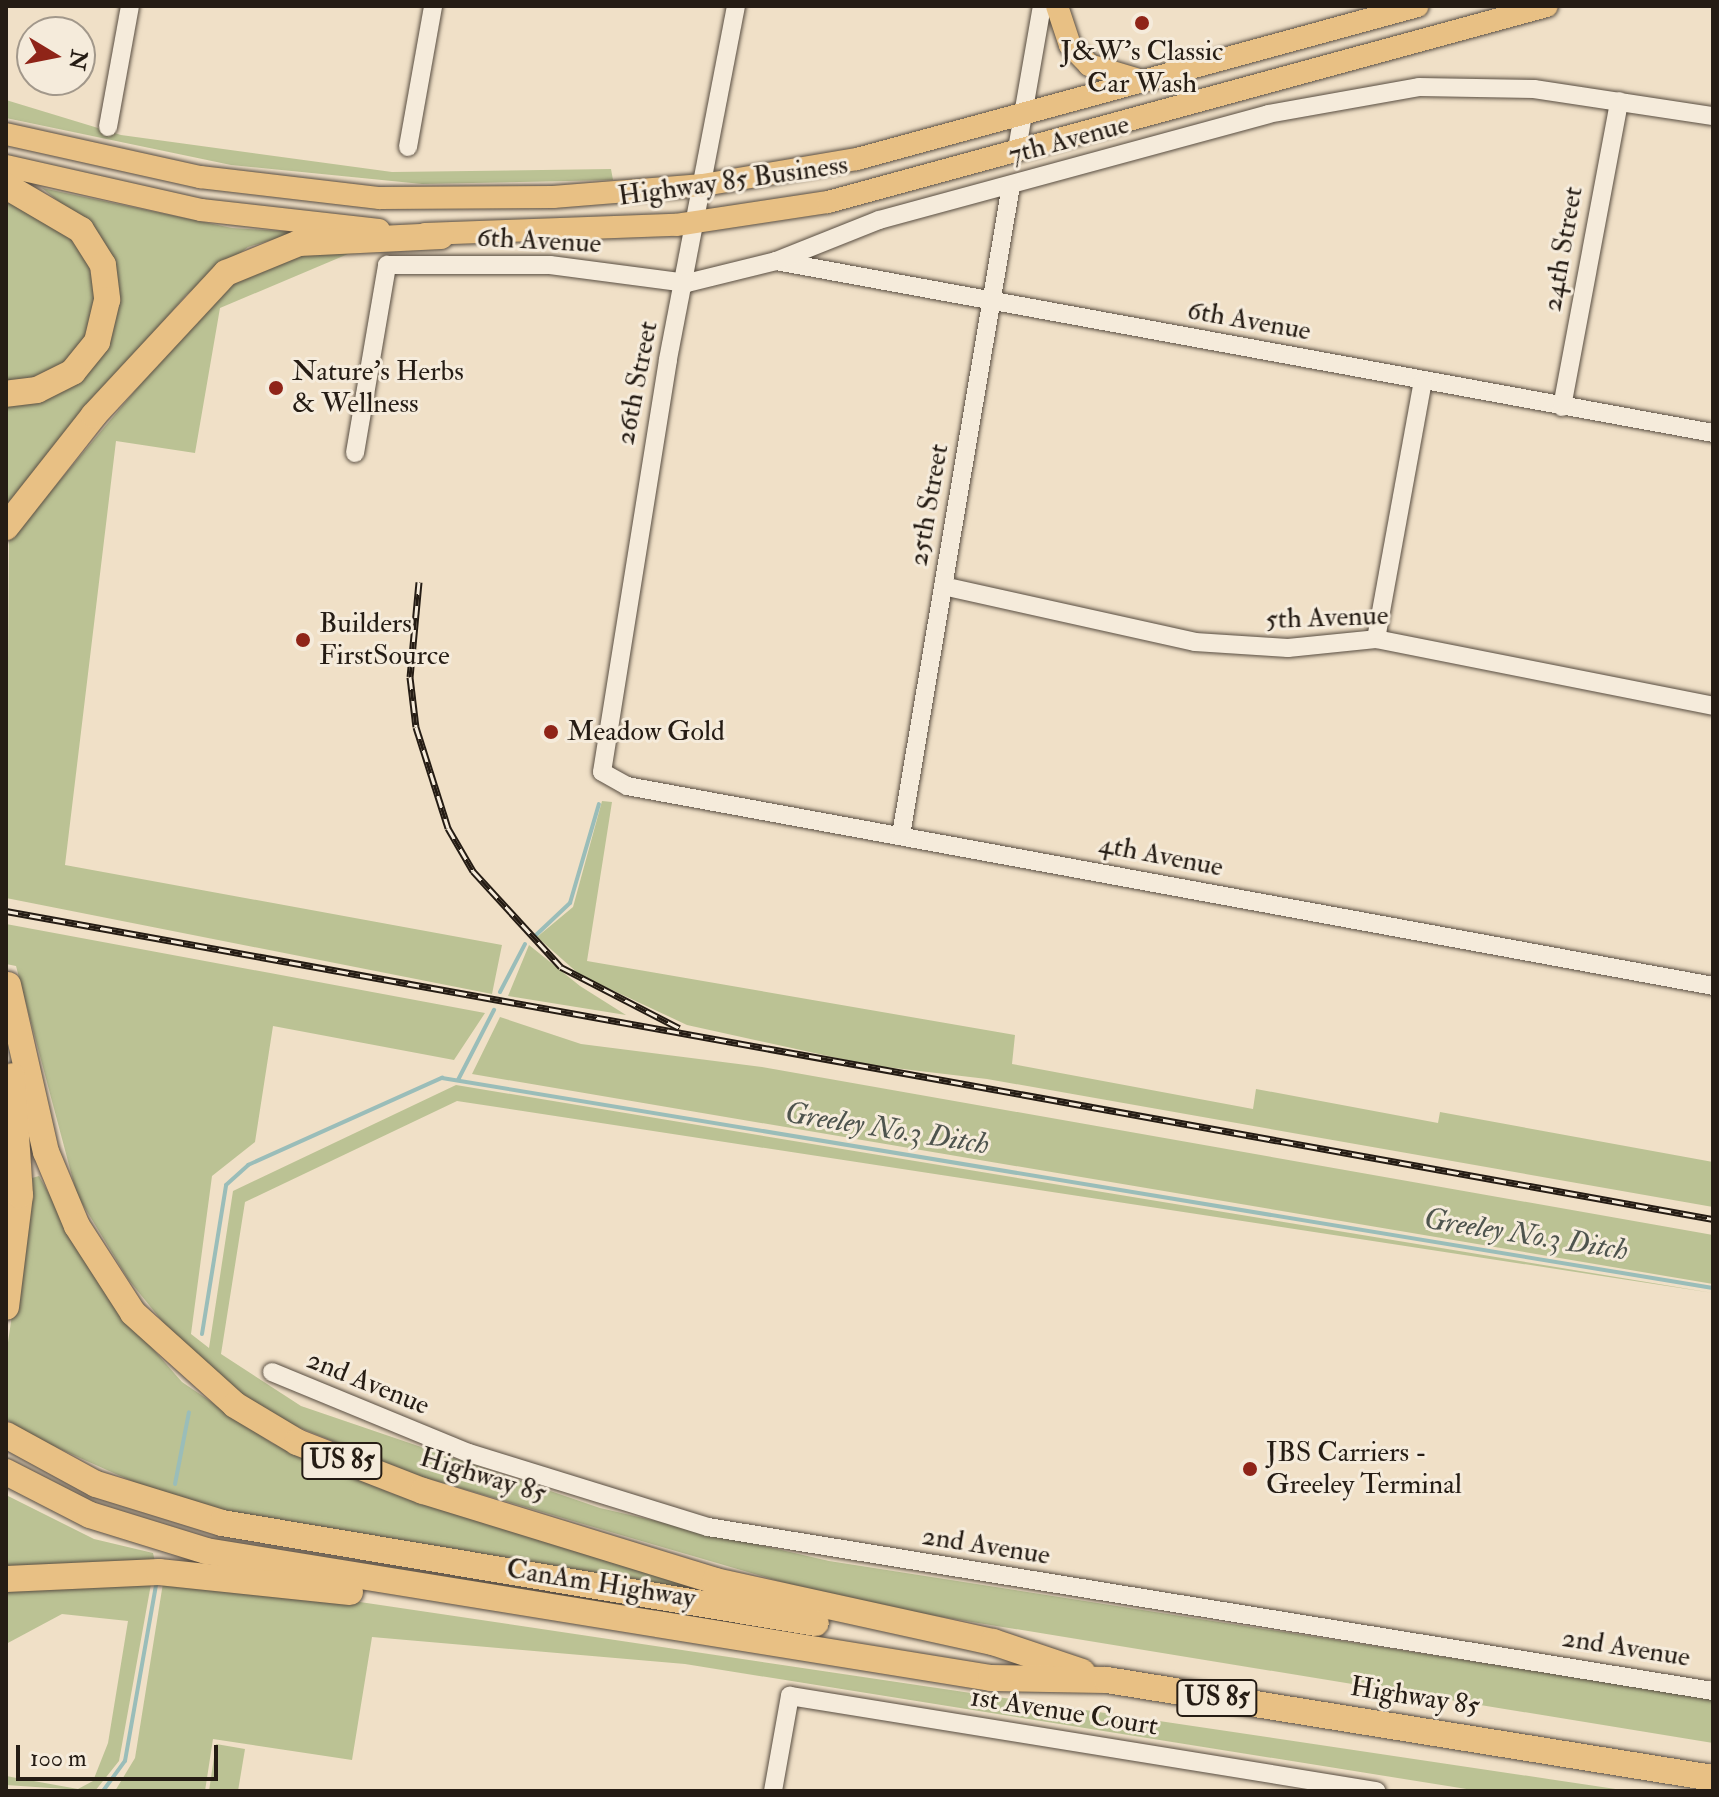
<!DOCTYPE html>
<style>
body{margin:0}
#map{position:relative;width:1719px;height:1797px;overflow:hidden;background:#f0e0c7;font-family:"IM FELL Double Pica",serif}
div>[style]{position:absolute}
.green>*{inset:0;background:#bbc294}
.stream>*{height:4px;margin:-2px;padding:0 2px;transform-origin:2px;border-radius:2px;background:#9abdb9}
.roads{filter:drop-shadow(0 0 2px #584d41) drop-shadow(0 0 2px #584d41)}
.minor>*{height:18px;margin:-9px;padding:0 9px;transform-origin:9px;border-radius:9px;background:#f5ebdb}
.major>*{height:22px;margin:-11px;padding:0 11px;transform-origin:11px;border-radius:11px;background:#e8c084}
.highway>*{height:26px;margin:-13px;padding:0 13px;transform-origin:13px;border-radius:13px;background:#e8c084}
.rail>*{height:7px;margin-top:-3.5px;transform-origin:0;background:repeating-linear-gradient(90deg,#f5ebdb 0 12px,#251c14 0 24px);box-sizing:border-box;border-block:2px solid #251c14}
.dots>*{width:22px;height:22px;translate:-50% -50%;box-sizing:border-box;border:4px solid #f5ebdb;border-radius:50%}
span{translate:-50% -50%;white-space:nowrap;text-align:center;line-height:1.15;-webkit-text-stroke:6px #f5ebdb;paint-order:stroke}
.shield-label span{padding:2px 6px;background:#f5ebdb;border:2px solid;border-radius:6px;-webkit-text-stroke-width:0}
.shield-label{font-size:26px;color:#251c14;font-weight:700}
.poi-label{font-size:28px;color:#251c14}
.left{translate:0 -50%;text-align:left}
.street-label{font-size:28px;color:#251c14}
.water-label{font-size:30px;color:#4e544e;font-style:italic}
.frame{position:absolute;inset:0;border:8px solid #251c14;pointer-events:none}
.north{position:absolute;left:16px;top:16px;width:80px;height:80px;box-sizing:border-box;background:#f5ebdb;border:2px solid #a2988b;border-radius:50%;rotate:100deg;font-size:22px;font-weight:700;line-height:32px;text-align:center;color:#251c14}
.north::after{content:'';display:block;margin:auto;width:28px;height:36px;background:#8f2418;clip-path:polygon(50% 0,100% 100%,50% 72%,0 100%)}
.scale{position:absolute;left:16px;top:1745px;width:202px;height:36px;box-sizing:border-box;border:4px solid #251c14;border-top:0;padding-left:10px;font-size:24px;line-height:28px;white-space:nowrap;color:#251c14;-webkit-text-stroke:6px #f5ebdb;paint-order:stroke}
</style>
<div id="map">
<div class="green">
<i style="clip-path:polygon(6px 100px,121px 135px,392px 172px,611px 169px,613px 180px,422px 184px,231px 165px,6px 118px)"></i>
<i style="clip-path:polygon(42px 188px,232px 228px,298px 232px,248px 247px,186px 295px,6px 506px,6px 401px,72px 384px,113px 265px,100px 235px)"></i>
<i style="clip-path:polygon(6px 195px,66px 228px,85px 252px,99px 305px,81px 351px,40px 379px,6px 382px)"></i>
<i style="clip-path:polygon(393px 248px,348px 254px,220px 308px,195px 453px,116px 441px,65px 865px,502px 945px,492px 994px,6px 898px,9px 541px,212px 299px,253px 266px,283px 253px)"></i>
<i style="clip-path:polygon(602px 801px,612px 802px,587px 961px,1015px 1035px,1012px 1064px,1253px 1109px,1256px 1089px,1438px 1123px,1440px 1112px,1713px 1162px,1713px 1207px,987px 1079px,869px 1065px,687px 1025px,580px 975px,537px 937px,573px 907px)"></i>
<i style="clip-path:polygon(6px 924px,485px 1013px,454px 1060px,273px 1026px,255px 1142px,212px 1176px,191px 1334px,209px 1348px,233px 1191px,456px 1085px,1713px 1293px,457px 1101px,245px 1202px,221px 1354px,301px 1406px,600px 1508px,829px 1561px,1713px 1699px,1713px 1743px,850px 1602px,419px 1476px,293px 1425px,247px 1401px,183px 1347px,128px 1279px,77px 1195px,16px 966px,6px 964px)"></i>
<i style="clip-path:polygon(529px 945px,580px 986px,626px 1015px,508px 996px)"></i>
<i style="clip-path:polygon(500px 1017px,581px 1044px,762px 1067px,1713px 1235px,1713px 1284px,472px 1074px)"></i>
<i style="clip-path:polygon(39px 1176px,108px 1298px,182px 1382px,272px 1443px,391px 1493px,723px 1594px,222px 1512px,163px 1495px,33px 1437px,6px 1419px,6px 1356px,32px 1178px)"></i>
<i style="clip-path:polygon(6px 1495px,94px 1539px,153px 1553px,155px 1562px,6px 1567px)"></i>
<i style="clip-path:polygon(163px 1583px,333px 1598px,1629px 1791px,1479px 1791px,685px 1664px,372px 1637px,352px 1760px,213px 1739px,205px 1791px,115px 1791px,135px 1758px)"></i>
<i style="clip-path:polygon(151px 1584px,119px 1761px,95px 1791px,6px 1785px,6px 1776px,78px 1789px,93px 1781px,108px 1743px,128px 1621px,62px 1614px,6px 1644px,6px 1591px)"></i>
<i style="clip-path:polygon(216px 1744px,245px 1749px,238px 1791px,209px 1791px)"></i>
</div>
<div class="stream">
<i style="left:536px;top:935px;width:47px;rotate:-43.3deg"></i>
<i style="left:570px;top:903px;width:103px;rotate:-73.7deg"></i>
<i style="left:500px;top:992px;width:54px;rotate:-62.5deg"></i>
<i style="left:458px;top:1080px;width:79px;rotate:-62.8deg"></i>
<i style="left:202px;top:1334px;width:151px;rotate:-80.8deg"></i>
<i style="left:226px;top:1185px;width:30px;rotate:-42deg"></i>
<i style="left:248px;top:1165px;width:213px;rotate:-24.2deg"></i>
<i style="left:442px;top:1078px;width:1288px;rotate:9.38deg"></i>
<i style="left:175px;top:1484px;width:73px;rotate:-79deg"></i>
<i style="left:103px;top:1791px;width:37px;rotate:-54deg"></i>
<i style="left:125px;top:1761px;width:178px;rotate:-80deg"></i>
</div>
<div class="roads">
<div class="minor">
<i style="left:736px;top:6px;width:360px;rotate:100.9deg"></i>
<i style="left:668px;top:360px;width:417px;rotate:99.1deg"></i>
<i style="left:602px;top:772px;width:29px;rotate:29deg"></i>
<i style="left:627px;top:786px;width:1104px;rotate:10.43deg"></i>
<i style="left:108px;top:127px;width:123px;rotate:-79.7deg"></i>
<i style="left:408px;top:147px;width:143px;rotate:-79.9deg"></i>
<i style="left:1017px;top:149px;width:145px;rotate:-80.1deg"></i>
<i style="left:776px;top:261px;width:953px;rotate:10.4deg"></i>
<i style="left:1562px;top:407px;width:311px;rotate:-79.4deg"></i>
<i style="left:355px;top:453px;width:191px;rotate:-80.3deg"></i>
<i style="left:387px;top:265px;width:163px"></i>
<i style="left:550px;top:265px;width:138px;rotate:7.5deg"></i>
<i style="left:687px;top:283px;width:92px;rotate:-13.9deg"></i>
<i style="left:776px;top:261px;width:111px;rotate:-21.7deg"></i>
<i style="left:879px;top:220px;width:403px;rotate:-15.2deg"></i>
<i style="left:1268px;top:114px;width:153px;rotate:-10.1deg"></i>
<i style="left:1419px;top:87px;width:115px;rotate:1deg"></i>
<i style="left:1534px;top:89px;width:181px;rotate:8.6deg"></i>
<i style="left:943px;top:586px;width:258px;rotate:12.5deg"></i>
<i style="left:1195px;top:642px;width:93px;rotate:3.7deg"></i>
<i style="left:1288px;top:648px;width:88px;rotate:-5.8deg"></i>
<i style="left:1376px;top:639px;width:344px;rotate:11.2deg"></i>
<i style="left:1376px;top:639px;width:262px;rotate:-79.7deg"></i>
<i style="left:901px;top:835px;width:659px;rotate:-80.39deg"></i>
<i style="left:272px;top:1372px;width:213px;rotate:22.4deg"></i>
<i style="left:469px;top:1453px;width:250px;rotate:17.2deg"></i>
<i style="left:708px;top:1527px;width:1018px;rotate:9.27deg"></i>
<i style="left:773px;top:1791px;width:97px;rotate:-79.9deg"></i>
<i style="left:790px;top:1696px;width:594px;rotate:9.21deg"></i>
</div>
<div class="major">
<i style="left:1057px;top:6px;width:41px;rotate:71.6deg"></i>
<i style="left:1070px;top:45px;width:28px;rotate:46deg"></i>
<i style="left:1089px;top:65px;width:49px;rotate:16.6deg"></i>
<i style="left:6px;top:134px;width:199px;rotate:12.5deg"></i>
<i style="left:200px;top:177px;width:181px;rotate:6.7deg"></i>
<i style="left:380px;top:198px;width:173px;rotate:-0.3deg"></i>
<i style="left:553px;top:197px;width:150px;rotate:-4.6deg"></i>
<i style="left:703px;top:185px;width:156px;rotate:-9.6deg"></i>
<i style="left:857px;top:159px;width:581px;rotate:-15.26deg"></i>
<i style="left:6px;top:166px;width:200px;rotate:12.7deg"></i>
<i style="left:201px;top:210px;width:179px;rotate:6.4deg"></i>
<i style="left:425px;top:234px;width:251px;rotate:-2.1deg"></i>
<i style="left:676px;top:225px;width:154px;rotate:-8.6deg"></i>
<i style="left:828px;top:202px;width:745px;rotate:-15.25deg"></i>
</div>
<div class="highway">
<i style="left:6px;top:186px;width:87px;rotate:30.4deg"></i>
<i style="left:81px;top:230px;width:41px;rotate:57.8deg"></i>
<i style="left:103px;top:265px;width:35px;rotate:83deg"></i>
<i style="left:107px;top:300px;width:43px;rotate:103.4deg"></i>
<i style="left:97px;top:342px;width:38px;rotate:129deg"></i>
<i style="left:73px;top:372px;width:40px;rotate:153.4deg"></i>
<i style="left:37px;top:390px;width:31px;rotate:173deg"></i>
<i style="left:6px;top:527px;width:142px;rotate:-51.8deg"></i>
<i style="left:94px;top:415px;width:194px;rotate:-47.1deg"></i>
<i style="left:226px;top:273px;width:79px;rotate:-22.3deg"></i>
<i style="left:299px;top:243px;width:142px;rotate:-2.8deg"></i>
<i style="left:8px;top:985px;width:171px;rotate:77.2deg"></i>
<i style="left:46px;top:1152px;width:80px;rotate:67.3deg"></i>
<i style="left:77px;top:1226px;width:103px;rotate:57.2deg"></i>
<i style="left:133px;top:1313px;width:137px;rotate:42deg"></i>
<i style="left:235px;top:1405px;width:72px;rotate:30.8deg"></i>
<i style="left:297px;top:1442px;width:135px;rotate:21.3deg"></i>
<i style="left:423px;top:1491px;width:306px;rotate:17.1deg"></i>
<i style="left:715px;top:1581px;width:285px;rotate:12.4deg"></i>
<i style="left:993px;top:1642px;width:94px;rotate:18.6deg"></i>
<i style="left:6px;top:1307px;width:113px;rotate:-82.9deg"></i>
<i style="left:20px;top:1195px;width:119px;rotate:-93.8deg"></i>
<i style="left:6px;top:1435px;width:102px;rotate:28.6deg"></i>
<i style="left:96px;top:1484px;width:132px;rotate:17.2deg"></i>
<i style="left:222px;top:1523px;width:602px;rotate:9.56deg"></i>
<i style="left:6px;top:1472px;width:94px;rotate:27.1deg"></i>
<i style="left:90px;top:1515px;width:121px;rotate:17.2deg"></i>
<i style="left:206px;top:1551px;width:795px;rotate:9.19deg"></i>
<i style="left:991px;top:1678px;width:116px;rotate:1deg"></i>
<i style="left:1107px;top:1680px;width:614px;rotate:9.19deg"></i>
<i style="left:6px;top:1579px;width:153px;rotate:-2.6deg"></i>
<i style="left:159px;top:1572px;width:192px;rotate:6deg"></i>
</div>
</div>
<div class="rail">
<i style="left:419px;top:582px;width:95px;rotate:95.4deg"></i>
<i style="left:410px;top:677px;width:50px;rotate:83.2deg"></i>
<i style="left:416px;top:727px;width:106px;rotate:72.4deg"></i>
<i style="left:448px;top:828px;width:50px;rotate:59.8deg"></i>
<i style="left:473px;top:871px;width:130px;rotate:47.5deg"></i>
<i style="left:561px;top:967px;width:133px;rotate:27.3deg"></i>
<i style="left:6px;top:911px;width:1735px;rotate:10.23deg"></i>
</div>
<div class="dots">
<i style="left:1142px;top:23px;background:#8f2418"></i>
<i style="left:276px;top:388px;background:#8f2418"></i>
<i style="left:303px;top:640px;background:#8f2418"></i>
<i style="left:551px;top:732px;background:#8f2418"></i>
<i style="left:1250px;top:1469px;background:#8f2418"></i>
</div>
<div class="shield-label">
<span style="left:342px;top:1461px">US 85</span>
<span style="left:1217px;top:1698px">US 85</span>
</div>
<div class="poi-label">
<span style="left:1142px;top:68px">J&amp;W's Classic<br>Car Wash</span>
<span class="left" style="left:292px;top:388px">Nature's Herbs<br>&amp; Wellness</span>
<span class="left" style="left:319px;top:640px">Builders<br>FirstSource</span>
<span class="left" style="left:567px;top:732px">Meadow Gold</span>
<span class="left" style="left:1266px;top:1469px">JBS Carriers -<br>Greeley Terminal</span>
</div>
<div class="street-label">
<span style="left:1069px;top:140px;rotate:-15deg">7th Avenue</span>
<span style="left:733px;top:181px;rotate:-8deg">Highway 85 Business</span>
<span style="left:539px;top:241px;rotate:3deg">6th Avenue</span>
<span style="left:1563px;top:249px;rotate:-80deg">24th Street</span>
<span style="left:1249px;top:321px;rotate:10deg">6th Avenue</span>
<span style="left:637px;top:383px;rotate:-79deg">26th Street</span>
<span style="left:929px;top:505px;rotate:-80deg">25th Street</span>
<span style="left:1327px;top:618px;rotate:-2deg">5th Avenue</span>
<span style="left:1161px;top:856px;rotate:11deg">4th Avenue</span>
<span style="left:368px;top:1383px;rotate:22deg">2nd Avenue</span>
<span style="left:483px;top:1476px;rotate:17deg">Highway 85</span>
<span style="left:986px;top:1546px;rotate:9deg">2nd Avenue</span>
<span style="left:601px;top:1584px;rotate:9deg">CanAm Highway</span>
<span style="left:1626px;top:1648px;rotate:9deg">2nd Avenue</span>
<span style="left:1415px;top:1697px;rotate:9deg">Highway 85</span>
<span style="left:1064px;top:1712px;rotate:9deg">1st Avenue Court</span>
</div>
<div class="water-label">
<span style="left:887px;top:1129px;rotate:9deg">Greeley No.3 Ditch</span>
<span style="left:1526px;top:1235px;rotate:9deg">Greeley No.3 Ditch</span>
</div>
<div class="frame"></div>
<div class="north">N</div>
<div class="scale">100 m</div>
</div>
